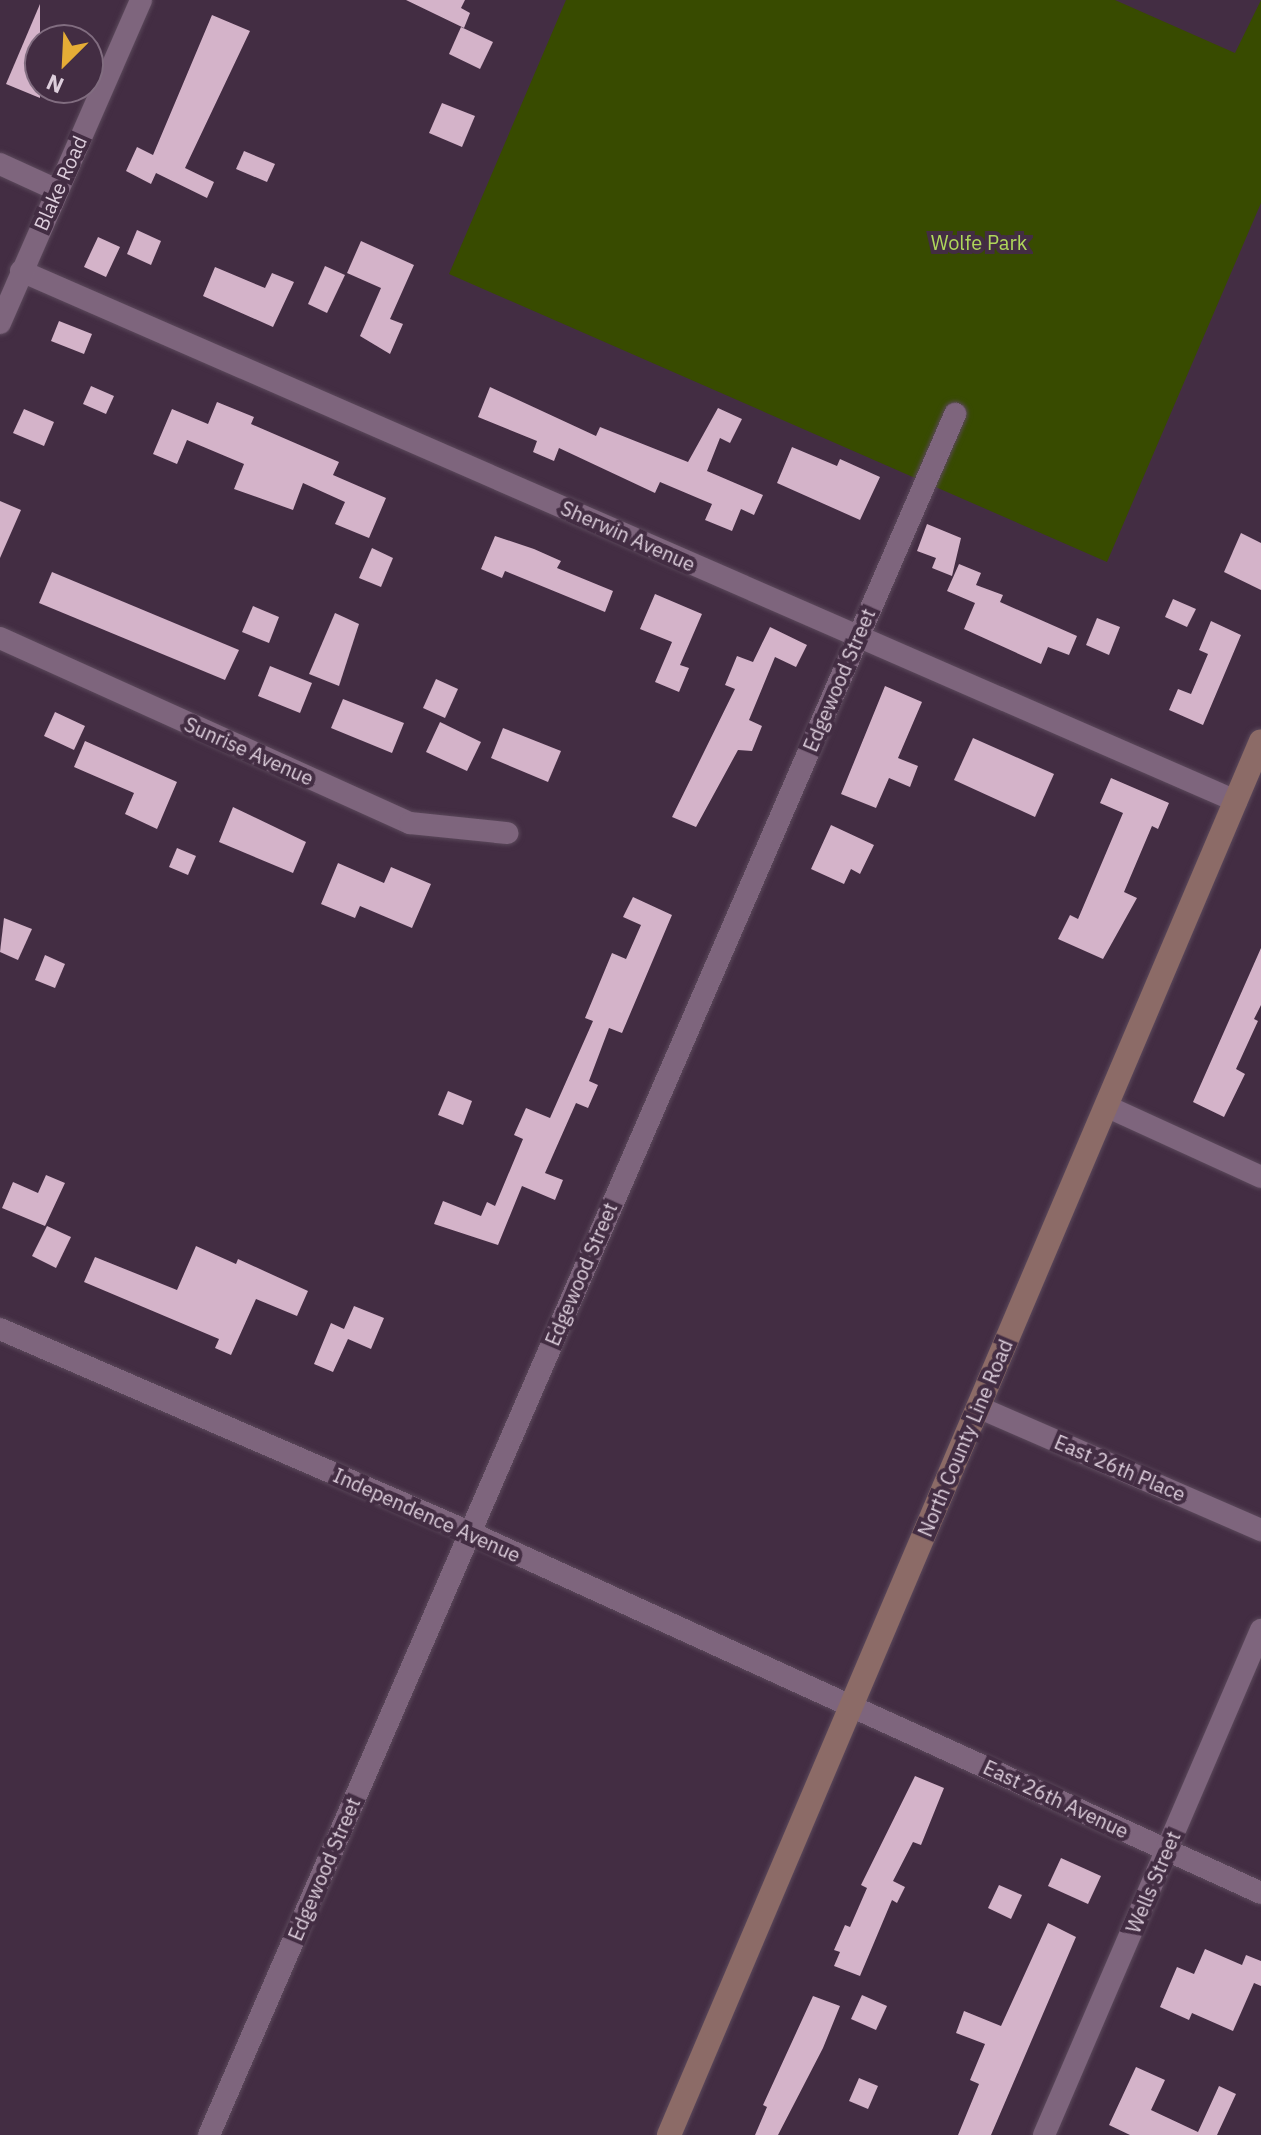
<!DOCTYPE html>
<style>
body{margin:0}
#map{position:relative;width:1261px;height:2135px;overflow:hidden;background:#432d43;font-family:"IBM Plex Sans",sans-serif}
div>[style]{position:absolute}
.green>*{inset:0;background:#384b00}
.building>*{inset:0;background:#d4b3c9}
.roads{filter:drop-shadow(0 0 2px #5b495b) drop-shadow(0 0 2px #5b495b)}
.minor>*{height:22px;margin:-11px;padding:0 11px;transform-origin:11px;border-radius:11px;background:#7e657d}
.secondary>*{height:24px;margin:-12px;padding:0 12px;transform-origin:12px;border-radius:12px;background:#8c6b67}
span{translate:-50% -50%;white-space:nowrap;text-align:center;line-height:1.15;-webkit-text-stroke:8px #432d43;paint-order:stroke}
.street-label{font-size:20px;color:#ddcedc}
.park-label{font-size:20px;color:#afd75a}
.north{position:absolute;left:24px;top:24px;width:80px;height:80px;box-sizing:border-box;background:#432d43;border:2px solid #816d80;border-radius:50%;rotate:204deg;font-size:22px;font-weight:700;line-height:32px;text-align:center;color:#ddcedc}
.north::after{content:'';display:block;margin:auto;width:28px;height:36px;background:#e5ad36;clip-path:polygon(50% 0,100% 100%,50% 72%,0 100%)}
</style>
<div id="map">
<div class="green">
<i style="clip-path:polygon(566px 0,1115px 0,1235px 53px,1261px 0,1261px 203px,1107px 562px,449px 274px)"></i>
</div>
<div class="building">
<i style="clip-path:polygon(406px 0,465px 0,461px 8px,470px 13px,464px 28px)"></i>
<i style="clip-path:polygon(40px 4px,40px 98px,6px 84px)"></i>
<i style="clip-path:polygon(212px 15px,250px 31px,185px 168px,214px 182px,207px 198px,156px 173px,151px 184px,126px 171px,137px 147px,153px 155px)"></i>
<i style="clip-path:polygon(461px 27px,493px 42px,480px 69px,449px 54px)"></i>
<i style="clip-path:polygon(442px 103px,475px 116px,462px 147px,429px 133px)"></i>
<i style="clip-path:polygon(244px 151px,275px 164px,267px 182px,236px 169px)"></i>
<i style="clip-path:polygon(137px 230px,161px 241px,151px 265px,127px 254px)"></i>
<i style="clip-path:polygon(98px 237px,120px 247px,106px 277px,84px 267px)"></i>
<i style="clip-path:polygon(361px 241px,414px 265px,390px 319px,403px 324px,390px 354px,360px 336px,381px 288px,347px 273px)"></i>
<i style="clip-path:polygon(325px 266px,345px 275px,327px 313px,308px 304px)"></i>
<i style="clip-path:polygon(215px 267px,265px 288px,272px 273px,294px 282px,273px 327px,203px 296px)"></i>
<i style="clip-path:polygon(59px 321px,92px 334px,84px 354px,51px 341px)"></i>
<i style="clip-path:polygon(91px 386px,114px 396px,106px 414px,83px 404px)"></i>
<i style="clip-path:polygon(490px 387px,596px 436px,600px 427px,688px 462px,718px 408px,742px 419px,730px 443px,720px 438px,707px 471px,763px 495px,754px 515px,741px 509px,732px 531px,705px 520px,712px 504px,660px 482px,655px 493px,559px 448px,554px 461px,533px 452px,537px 441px,478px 417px)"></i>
<i style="clip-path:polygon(217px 402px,254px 417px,251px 424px,339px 462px,333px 475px,386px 498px,369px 538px,335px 524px,345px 502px,303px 483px,293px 510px,234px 489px,244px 464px,187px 440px,177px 464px,153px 454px,172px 409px,208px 424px)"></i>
<i style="clip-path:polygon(24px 409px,54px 422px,44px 446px,13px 433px)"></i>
<i style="clip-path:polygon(792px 447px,837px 466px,840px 459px,880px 477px,860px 520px,777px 483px)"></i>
<i style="clip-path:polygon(0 501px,21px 510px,0 558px)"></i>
<i style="clip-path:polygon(927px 524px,961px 538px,952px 576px,932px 568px,936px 558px,917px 551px)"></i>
<i style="clip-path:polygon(1241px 533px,1261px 543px,1261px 590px,1224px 572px)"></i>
<i style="clip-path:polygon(495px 536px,534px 549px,561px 561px,557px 568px,613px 591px,605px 612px,505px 571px,502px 578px,481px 569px)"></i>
<i style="clip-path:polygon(372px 548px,393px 558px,381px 587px,359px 578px)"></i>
<i style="clip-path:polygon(959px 564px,981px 573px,976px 585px,1003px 595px,1000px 602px,1077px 636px,1069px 655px,1048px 647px,1041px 664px,964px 629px,975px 603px,947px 591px)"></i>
<i style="clip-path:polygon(52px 572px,239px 650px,225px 680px,39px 603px)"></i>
<i style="clip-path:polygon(655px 594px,702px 614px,680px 665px,689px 668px,679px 692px,655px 682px,672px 642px,640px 629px)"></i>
<i style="clip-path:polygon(1173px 599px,1196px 609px,1187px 627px,1165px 617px)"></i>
<i style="clip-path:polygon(253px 606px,279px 617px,269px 643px,242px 632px)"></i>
<i style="clip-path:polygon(335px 613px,359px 624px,339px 686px,309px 674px)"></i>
<i style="clip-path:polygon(1097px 618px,1120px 627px,1109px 655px,1086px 645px)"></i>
<i style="clip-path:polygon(1211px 621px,1241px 635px,1203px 725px,1169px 710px,1178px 689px,1191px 694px,1208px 654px,1199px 650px)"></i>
<i style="clip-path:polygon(770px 627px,807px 645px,796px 667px,775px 657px,749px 720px,762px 726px,752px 751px,738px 750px,696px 827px,672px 817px,735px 689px,725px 685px,737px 656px,753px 662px)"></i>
<i style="clip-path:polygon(270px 666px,312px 683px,300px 713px,258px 696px)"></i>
<i style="clip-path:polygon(436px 679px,458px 689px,445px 718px,423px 708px)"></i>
<i style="clip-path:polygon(885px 686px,922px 702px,898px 758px,918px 766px,910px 787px,889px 778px,876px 808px,841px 794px)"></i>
<i style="clip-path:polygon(343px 699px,404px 723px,392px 753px,331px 728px)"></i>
<i style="clip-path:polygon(55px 712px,85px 726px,74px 750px,44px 736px)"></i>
<i style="clip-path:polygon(440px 722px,481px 742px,467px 771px,426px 752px)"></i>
<i style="clip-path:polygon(503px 728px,561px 751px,548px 782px,491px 758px)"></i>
<i style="clip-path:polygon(973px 738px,1054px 774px,1035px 817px,954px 780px)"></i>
<i style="clip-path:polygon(85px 741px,177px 782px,157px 829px,125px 814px,134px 793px,74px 767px)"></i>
<i style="clip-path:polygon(1111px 778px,1169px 803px,1158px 829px,1152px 826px,1124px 892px,1137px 898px,1103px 959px,1058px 939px,1070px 915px,1078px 919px,1123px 813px,1100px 803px)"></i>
<i style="clip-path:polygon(233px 807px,306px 842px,293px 873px,219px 842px)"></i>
<i style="clip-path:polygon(831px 825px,874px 845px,860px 874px,851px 869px,844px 884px,811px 869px)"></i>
<i style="clip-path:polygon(177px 848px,196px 856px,188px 875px,169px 867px)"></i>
<i style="clip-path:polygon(338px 863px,384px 883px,391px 867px,431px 884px,412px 928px,360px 906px,355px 918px,321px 904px)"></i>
<i style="clip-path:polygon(633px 897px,672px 915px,622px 1033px,609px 1028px,589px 1081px,598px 1085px,588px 1108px,576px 1103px,545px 1173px,563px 1180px,555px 1200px,522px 1186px,498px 1245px,434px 1224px,443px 1201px,481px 1216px,487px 1202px,495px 1206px,523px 1139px,514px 1135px,526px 1108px,550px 1118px,593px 1021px,585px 1018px,612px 953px,626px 959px,641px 925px,623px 917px)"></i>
<i style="clip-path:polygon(4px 918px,32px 929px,18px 960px,0 952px)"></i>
<i style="clip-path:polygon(1261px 948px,1261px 1005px,1254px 1019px,1258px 1021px,1236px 1069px,1245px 1074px,1224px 1117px,1193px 1102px)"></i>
<i style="clip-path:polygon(45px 955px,65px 964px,55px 988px,35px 980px)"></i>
<i style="clip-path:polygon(448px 1091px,472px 1101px,463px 1125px,438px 1115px)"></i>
<i style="clip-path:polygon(46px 1175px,65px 1183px,45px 1226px,2px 1208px,13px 1182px,38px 1193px)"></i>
<i style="clip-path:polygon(47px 1226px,71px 1237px,56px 1268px,32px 1256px)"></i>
<i style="clip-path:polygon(196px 1246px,236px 1264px,238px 1259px,308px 1291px,297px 1316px,256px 1299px,231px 1355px,215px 1348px,219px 1339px,84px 1282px,95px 1257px,177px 1290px)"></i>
<i style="clip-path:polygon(354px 1306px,384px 1318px,371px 1349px,348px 1339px,333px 1372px,314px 1364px,331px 1323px,344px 1329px)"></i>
<i style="clip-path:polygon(915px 1776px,944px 1788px,921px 1845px,913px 1842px,893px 1881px,905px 1887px,897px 1903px,892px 1900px,860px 1976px,834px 1966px,840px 1952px,834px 1950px,845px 1925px,850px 1927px,867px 1888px,861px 1885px)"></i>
<i style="clip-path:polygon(1061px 1858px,1101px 1876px,1088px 1904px,1048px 1886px)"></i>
<i style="clip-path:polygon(999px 1885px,1022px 1895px,1011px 1919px,988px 1908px)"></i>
<i style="clip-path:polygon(1048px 1923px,1076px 1937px,991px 2135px,958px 2135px,979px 2084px,970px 2080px,985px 2044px,956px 2033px,964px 2011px,1001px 2026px)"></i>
<i style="clip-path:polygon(1205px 1949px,1242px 1965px,1246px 1955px,1261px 1961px,1261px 1986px,1254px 1983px,1233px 2031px,1192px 2013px,1189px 2020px,1160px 2007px,1177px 1967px,1194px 1974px)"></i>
<i style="clip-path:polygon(862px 1995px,887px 2006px,876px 2030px,851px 2019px)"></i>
<i style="clip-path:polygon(813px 1996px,840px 2006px,823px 2048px,778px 2135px,755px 2135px,767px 2107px,763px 2105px)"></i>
<i style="clip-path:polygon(1136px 2067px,1165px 2080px,1151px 2110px,1198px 2132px,1219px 2086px,1236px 2094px,1217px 2135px,1130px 2135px,1109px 2125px)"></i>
<i style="clip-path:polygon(859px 2078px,878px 2086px,868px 2109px,849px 2101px)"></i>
</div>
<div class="roads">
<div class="minor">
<i style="left:0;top:164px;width:63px;rotate:24.5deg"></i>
<i style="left:21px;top:271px;width:1326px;rotate:23.57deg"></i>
<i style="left:0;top:323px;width:352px;rotate:-66.4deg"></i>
<i style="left:0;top:638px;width:450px;rotate:24.3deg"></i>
<i style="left:410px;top:823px;width:98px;rotate:5.9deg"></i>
<i style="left:1106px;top:1106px;width:170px;rotate:24.6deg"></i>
<i style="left:0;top:1329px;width:511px;rotate:23.4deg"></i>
<i style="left:469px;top:1532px;width:870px;rotate:24.5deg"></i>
<i style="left:978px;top:1407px;width:309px;rotate:23.5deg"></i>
<i style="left:209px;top:2135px;width:1876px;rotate:-66.56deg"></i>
<i style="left:1044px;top:2135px;width:550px;rotate:-66.75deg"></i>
</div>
<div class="secondary">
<i style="left:669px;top:2135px;width:1514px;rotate:-66.99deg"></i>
</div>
</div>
<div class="street-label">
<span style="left:60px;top:183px;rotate:-66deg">Blake Road</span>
<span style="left:628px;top:536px;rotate:24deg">Sherwin Avenue</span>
<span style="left:839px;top:680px;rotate:-67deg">Edgewood Street</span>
<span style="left:249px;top:751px;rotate:24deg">Sunrise Avenue</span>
<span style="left:581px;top:1274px;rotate:-67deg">Edgewood Street</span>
<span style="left:965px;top:1438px;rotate:-67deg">North County Line Road</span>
<span style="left:1120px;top:1468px;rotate:23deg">East 26th Place</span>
<span style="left:427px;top:1515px;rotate:24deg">Independence Avenue</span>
<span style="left:1056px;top:1799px;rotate:25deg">East 26th Avenue</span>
<span style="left:324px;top:1869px;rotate:-67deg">Edgewood Street</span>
<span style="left:1153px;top:1882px;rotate:-67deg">Wells Street</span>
</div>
<div class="park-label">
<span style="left:979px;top:242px">Wolfe Park</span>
</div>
<div class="north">N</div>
</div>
